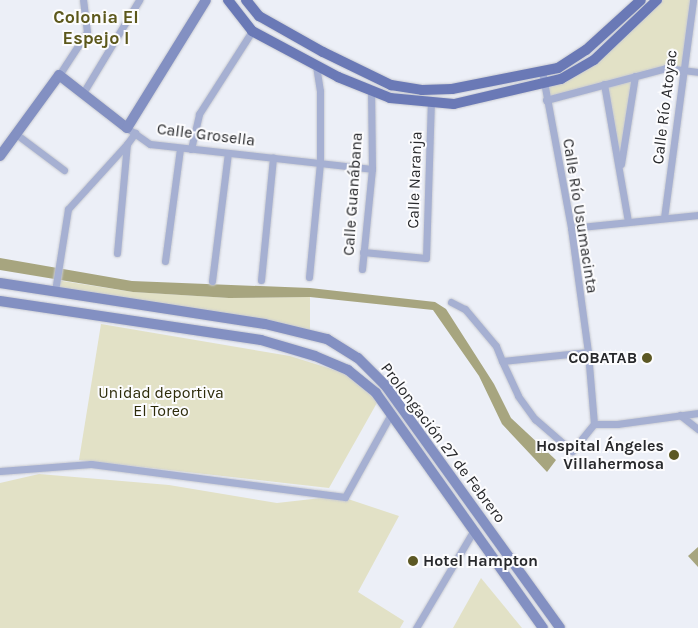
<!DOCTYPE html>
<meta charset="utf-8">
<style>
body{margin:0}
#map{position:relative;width:698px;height:628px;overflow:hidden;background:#eceff7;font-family:Karla,sans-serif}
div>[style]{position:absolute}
.green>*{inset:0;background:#e2e1c6}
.water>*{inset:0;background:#a7a57f}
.roads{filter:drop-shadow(0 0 1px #c9cbd2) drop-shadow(0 0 1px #c9cbd2)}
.street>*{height:7px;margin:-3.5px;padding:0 3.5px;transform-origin:3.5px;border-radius:3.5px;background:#a6b0d2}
.secondary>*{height:10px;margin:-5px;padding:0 5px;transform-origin:5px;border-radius:5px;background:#8390c2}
.primary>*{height:10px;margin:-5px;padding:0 5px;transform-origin:5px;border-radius:5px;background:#6a79b6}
.dots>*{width:14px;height:14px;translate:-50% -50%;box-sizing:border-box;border:2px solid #fcfcfe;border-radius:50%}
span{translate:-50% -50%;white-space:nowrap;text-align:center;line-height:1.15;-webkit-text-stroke:4px #fcfcfe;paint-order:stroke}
.street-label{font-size:16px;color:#28292c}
.poi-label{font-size:16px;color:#28292c;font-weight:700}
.right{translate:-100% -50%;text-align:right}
.left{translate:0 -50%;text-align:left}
.park-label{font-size:16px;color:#2e2c0b}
.neighbourhood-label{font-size:18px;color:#5c581c;font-weight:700}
</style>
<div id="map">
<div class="green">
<i style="clip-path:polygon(657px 0,693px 0,684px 70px,666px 68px,635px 76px,620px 173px,604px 84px,546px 100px,543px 85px,594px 60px)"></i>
<i style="clip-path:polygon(56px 280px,133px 292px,229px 298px,310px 297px,310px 331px,55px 291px)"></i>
<i style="clip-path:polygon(101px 324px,290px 356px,344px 373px,378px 401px,329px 488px,79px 460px)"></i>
<i style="clip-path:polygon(39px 474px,169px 485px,277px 503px,339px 496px,399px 516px,358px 592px,404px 621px,400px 628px,0 628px,0 483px)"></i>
<i style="clip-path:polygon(481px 578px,522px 628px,453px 628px)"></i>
</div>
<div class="water">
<i style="clip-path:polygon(0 258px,132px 281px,310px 288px,435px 302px,446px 309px,494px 384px,511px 418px,556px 460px,547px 472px,502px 424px,479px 376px,433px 310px,310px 297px,229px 298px,133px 292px,0 270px)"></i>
<i style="clip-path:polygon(698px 547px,698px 567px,688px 556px)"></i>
</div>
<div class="roads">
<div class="street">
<i style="left:542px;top:71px;width:160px;rotate:79.5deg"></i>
<i style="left:571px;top:228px;width:125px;rotate:82.2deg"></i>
<i style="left:59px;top:75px;width:51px;rotate:-56.9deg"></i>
<i style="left:87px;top:32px;width:32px;rotate:-97deg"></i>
<i style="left:604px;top:84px;width:140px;rotate:80.1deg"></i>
<i style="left:83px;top:93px;width:109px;rotate:-58.9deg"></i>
<i style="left:546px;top:100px;width:124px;rotate:-14.9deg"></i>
<i style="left:666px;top:68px;width:32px;rotate:7deg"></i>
<i style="left:127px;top:128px;width:28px;rotate:35deg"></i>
<i style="left:150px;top:144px;width:223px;rotate:6.4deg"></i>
<i style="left:16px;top:134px;width:60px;rotate:36.9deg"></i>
<i style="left:191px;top:149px;width:36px;rotate:-77deg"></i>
<i style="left:199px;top:114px;width:98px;rotate:-57.4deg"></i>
<i style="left:621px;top:164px;width:89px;rotate:-81deg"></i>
<i style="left:664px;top:218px;width:220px;rotate:-82.4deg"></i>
<i style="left:571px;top:228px;width:128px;rotate:-5.8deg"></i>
<i style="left:363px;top:252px;width:63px;rotate:5.4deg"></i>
<i style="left:426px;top:258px;width:156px;rotate:-88.2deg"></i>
<i style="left:117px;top:253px;width:109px;rotate:-84.8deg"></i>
<i style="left:127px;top:144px;width:14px;rotate:-54deg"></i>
<i style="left:165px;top:261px;width:114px;rotate:-82.4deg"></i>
<i style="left:362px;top:269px;width:100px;rotate:-84.3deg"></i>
<i style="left:372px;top:169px;width:78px;rotate:-90.7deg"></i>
<i style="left:309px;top:277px;width:115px;rotate:-84.5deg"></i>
<i style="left:320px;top:163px;width:72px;rotate:-90deg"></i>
<i style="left:320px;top:91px;width:25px;rotate:-99deg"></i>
<i style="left:261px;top:280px;width:123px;rotate:-84.4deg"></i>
<i style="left:212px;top:281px;width:129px;rotate:-82.9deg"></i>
<i style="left:55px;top:291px;width:83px;rotate:-81deg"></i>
<i style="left:68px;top:209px;width:88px;rotate:-47.8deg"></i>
<i style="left:451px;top:302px;width:16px;rotate:27deg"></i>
<i style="left:465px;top:309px;width:48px;rotate:50deg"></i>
<i style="left:496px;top:346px;width:16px;rotate:68deg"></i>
<i style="left:502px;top:361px;width:38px;rotate:65deg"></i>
<i style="left:518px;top:396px;width:29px;rotate:54deg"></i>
<i style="left:535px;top:419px;width:49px;rotate:40.9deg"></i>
<i style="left:572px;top:451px;width:35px;rotate:-51deg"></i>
<i style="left:594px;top:424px;width:72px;rotate:-94.8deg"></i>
<i style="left:588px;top:352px;width:86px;rotate:174deg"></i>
<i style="left:680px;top:415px;width:23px;rotate:38deg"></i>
<i style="left:594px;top:424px;width:23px"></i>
<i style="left:617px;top:424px;width:82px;rotate:-7.7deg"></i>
<i style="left:0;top:471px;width:91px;rotate:-4.4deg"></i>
<i style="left:91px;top:464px;width:256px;rotate:7.4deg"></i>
<i style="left:345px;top:497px;width:95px;rotate:-61deg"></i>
<i style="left:416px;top:628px;width:114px;rotate:-59.4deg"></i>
</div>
<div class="secondary">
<i style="left:0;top:156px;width:100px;rotate:-53.9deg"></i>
<i style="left:59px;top:75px;width:86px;rotate:37.9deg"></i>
<i style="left:127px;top:128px;width:150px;rotate:-58.3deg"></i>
<i style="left:0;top:283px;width:268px;rotate:8.8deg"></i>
<i style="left:265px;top:324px;width:64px;rotate:13.6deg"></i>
<i style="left:327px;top:339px;width:36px;rotate:32deg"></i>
<i style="left:358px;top:358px;width:38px;rotate:45deg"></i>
<i style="left:385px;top:385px;width:299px;rotate:54.2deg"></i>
<i style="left:0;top:301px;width:264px;rotate:8.5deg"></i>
<i style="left:261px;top:340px;width:56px;rotate:16.5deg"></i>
<i style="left:315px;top:356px;width:36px;rotate:23deg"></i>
<i style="left:348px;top:370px;width:36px;rotate:39deg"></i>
<i style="left:376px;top:393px;width:288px;rotate:54.6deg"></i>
</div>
<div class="primary">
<i style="left:228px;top:0;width:39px;rotate:52deg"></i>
<i style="left:252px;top:31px;width:98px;rotate:28.1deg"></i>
<i style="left:338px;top:77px;width:56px;rotate:22deg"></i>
<i style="left:390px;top:98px;width:64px;rotate:5.4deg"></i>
<i style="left:454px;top:104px;width:110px;rotate:-13.2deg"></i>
<i style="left:561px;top:79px;width:38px;rotate:-30deg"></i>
<i style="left:594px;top:60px;width:87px;rotate:-43.6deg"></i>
<i style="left:246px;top:0;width:21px;rotate:51deg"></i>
<i style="left:259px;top:16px;width:73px;rotate:29.4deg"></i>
<i style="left:323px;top:52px;width:76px;rotate:25.9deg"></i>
<i style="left:391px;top:85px;width:31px;rotate:9deg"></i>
<i style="left:422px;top:90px;width:30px;rotate:-2deg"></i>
<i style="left:452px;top:89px;width:108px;rotate:-11.2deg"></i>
<i style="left:558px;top:68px;width:33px;rotate:-33deg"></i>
<i style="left:586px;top:50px;width:74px;rotate:-42.3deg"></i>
</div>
</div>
<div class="dots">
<i style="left:647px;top:358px;background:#5c5824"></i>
<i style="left:674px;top:455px;background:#5c5824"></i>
<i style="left:413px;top:561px;background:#5c5824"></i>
</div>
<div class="street-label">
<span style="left:665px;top:107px;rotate:-83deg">Calle Río Atoyac</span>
<span style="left:206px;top:135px;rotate:7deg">Calle Grosella</span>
<span style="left:415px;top:180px;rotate:-88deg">Calle Naranja</span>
<span style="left:353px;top:194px;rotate:-86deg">Calle Guanábana</span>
<span style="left:580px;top:216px;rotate:81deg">Calle Río Usumacinta</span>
<span style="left:443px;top:443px;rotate:53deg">Prolongación 27 de Febrero</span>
</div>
<div class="poi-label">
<span class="right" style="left:637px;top:358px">COBATAB</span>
<span class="right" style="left:664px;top:455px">Hospital Ángeles<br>Villahermosa</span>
<span class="left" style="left:423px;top:561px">Hotel Hampton</span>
</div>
<div class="park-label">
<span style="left:161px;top:402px">Unidad deportiva<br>El Toreo</span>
</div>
<div class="neighbourhood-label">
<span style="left:96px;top:28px">Colonia El<br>Espejo I</span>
</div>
</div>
